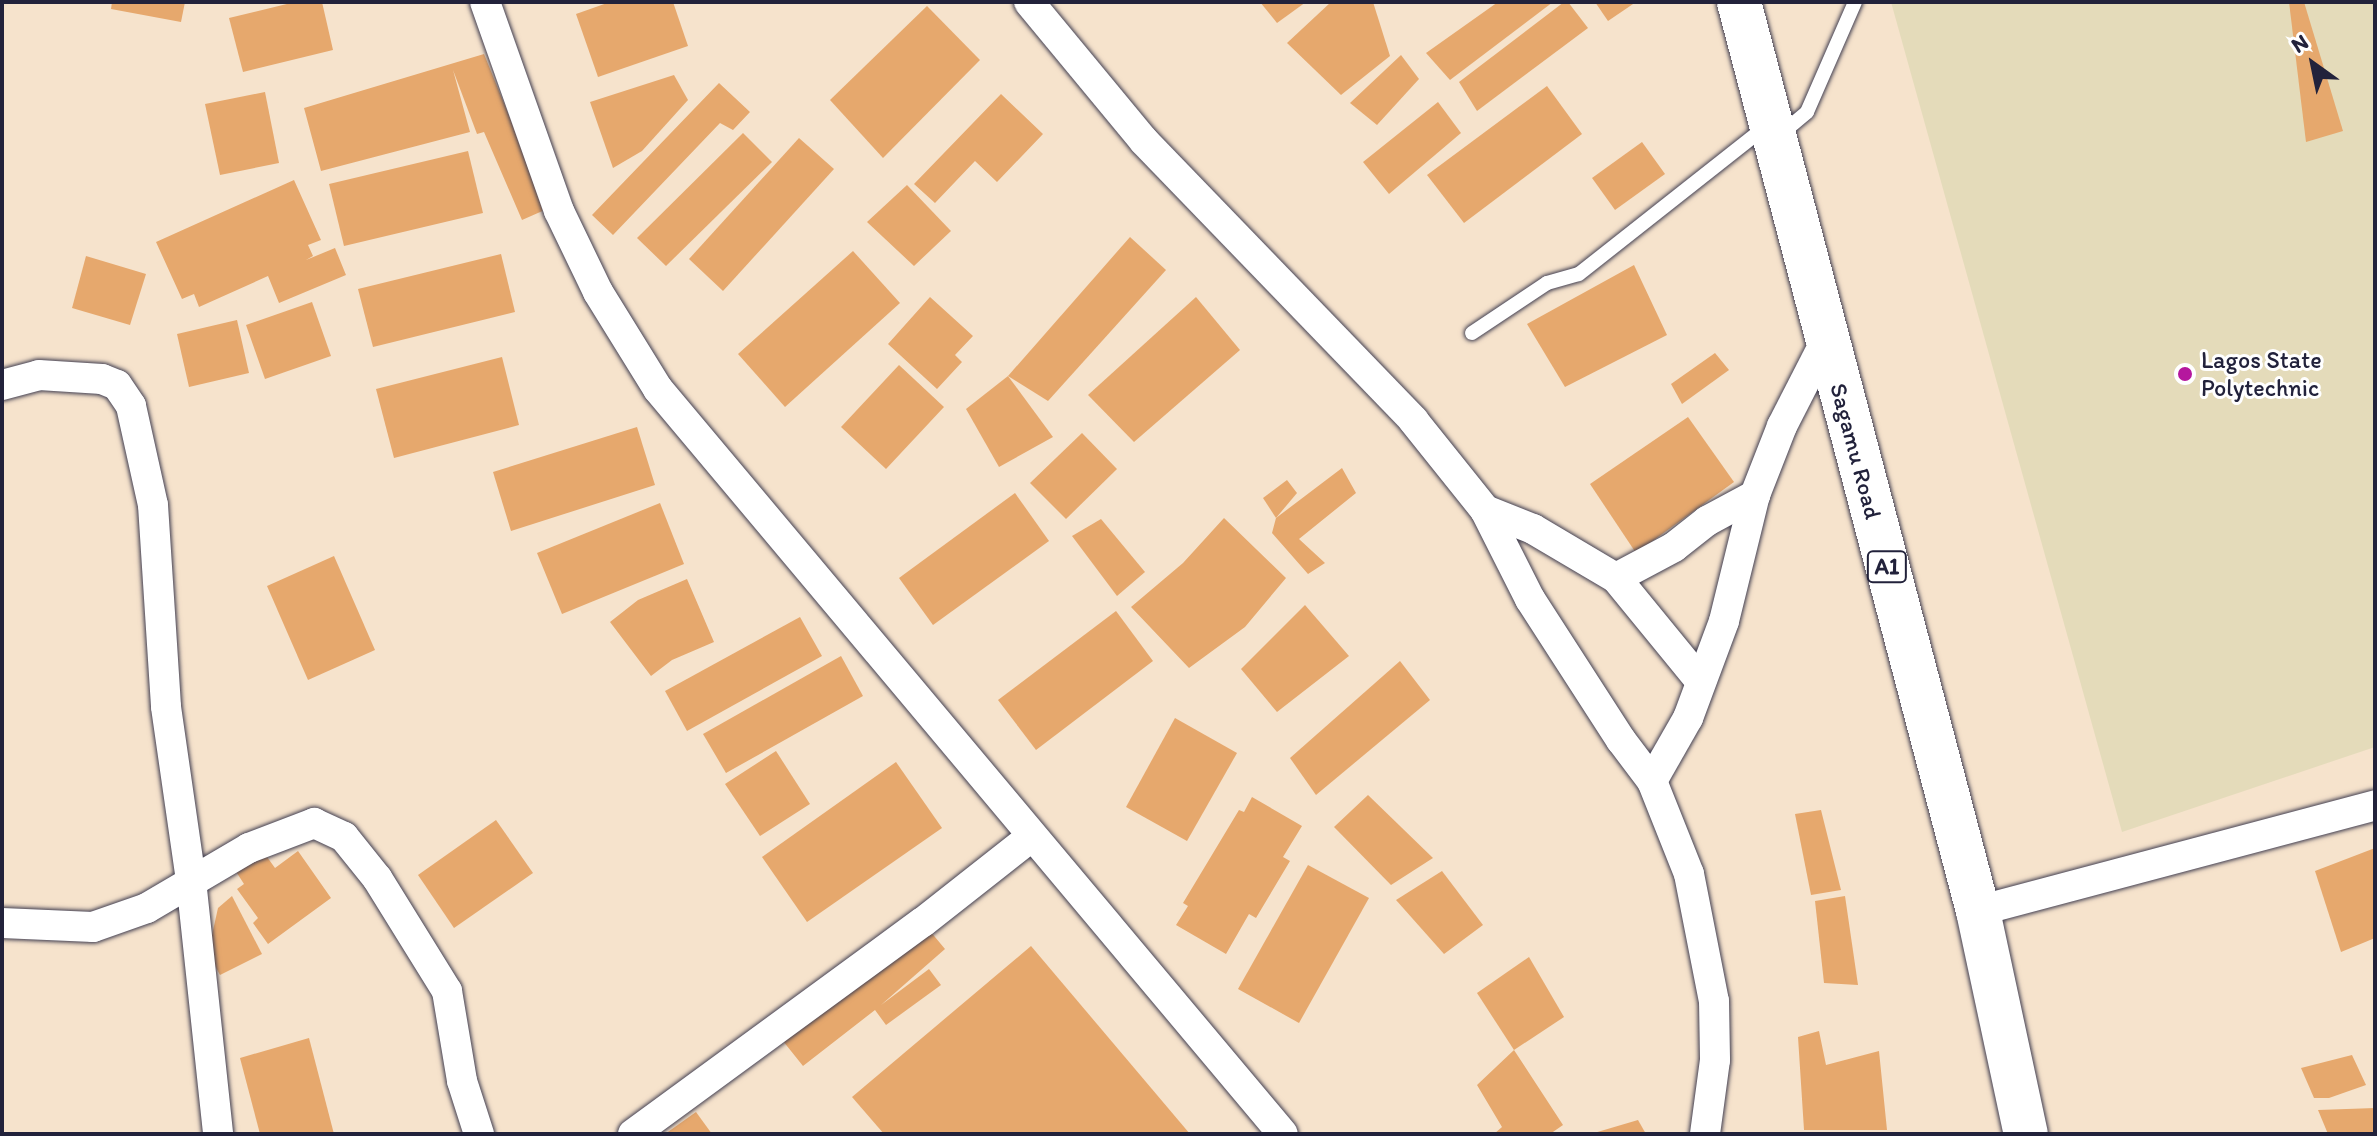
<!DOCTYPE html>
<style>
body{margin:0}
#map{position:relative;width:2377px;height:1136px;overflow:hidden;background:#f6e3cc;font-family:Itim,sans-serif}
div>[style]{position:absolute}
.built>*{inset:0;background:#e4dbba}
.building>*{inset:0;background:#e6a86d}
.roads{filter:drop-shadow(0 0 2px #423f51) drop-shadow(0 0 2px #423f51)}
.service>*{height:14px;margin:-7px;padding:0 7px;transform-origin:7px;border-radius:7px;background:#fff}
.minor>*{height:30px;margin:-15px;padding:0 15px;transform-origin:15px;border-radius:15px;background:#fff}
.trunk>*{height:44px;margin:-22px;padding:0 22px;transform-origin:22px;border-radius:22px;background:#fff}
.dots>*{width:22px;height:22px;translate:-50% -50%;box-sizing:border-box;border:4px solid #fff;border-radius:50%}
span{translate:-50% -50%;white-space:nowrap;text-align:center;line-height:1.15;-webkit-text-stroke:6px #fff;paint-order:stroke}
.shield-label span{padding:2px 6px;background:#fff;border:2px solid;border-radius:6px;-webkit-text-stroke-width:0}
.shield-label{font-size:22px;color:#22223b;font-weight:700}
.poi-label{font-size:24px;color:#22223b}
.left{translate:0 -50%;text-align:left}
.street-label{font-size:24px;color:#22223b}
.frame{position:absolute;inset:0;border:4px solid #22223b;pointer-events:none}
.north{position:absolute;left:2273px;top:24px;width:80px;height:80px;-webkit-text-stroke:6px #fff;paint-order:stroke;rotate:327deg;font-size:22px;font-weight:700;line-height:32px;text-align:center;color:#22223b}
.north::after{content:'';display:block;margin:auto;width:28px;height:36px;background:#22223b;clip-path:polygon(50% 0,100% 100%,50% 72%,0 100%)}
</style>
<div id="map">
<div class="built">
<i style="clip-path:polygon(1891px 2px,2375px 2px,2375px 747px,2122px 832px)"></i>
</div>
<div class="building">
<i style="clip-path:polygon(112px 2px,185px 2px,181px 22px,111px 9px)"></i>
<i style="clip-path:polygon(295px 2px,322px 2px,333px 50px,243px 72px,229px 18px)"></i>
<i style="clip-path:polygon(610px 2px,673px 2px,688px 46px,598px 77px,576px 14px)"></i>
<i style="clip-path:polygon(1260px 2px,1306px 2px,1277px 23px)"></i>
<i style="clip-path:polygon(1331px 2px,1373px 2px,1390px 56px,1341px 95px,1287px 43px)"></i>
<i style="clip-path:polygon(1498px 2px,1553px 2px,1450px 80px,1426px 53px)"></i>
<i style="clip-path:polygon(1564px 2px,1568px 2px,1588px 28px,1477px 111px,1459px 82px)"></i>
<i style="clip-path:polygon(1595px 2px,1636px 2px,1608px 21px)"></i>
<i style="clip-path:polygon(2289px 2px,2304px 2px,2343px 131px,2306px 142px)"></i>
<i style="clip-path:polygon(927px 6px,980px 60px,883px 158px,830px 100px)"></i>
<i style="clip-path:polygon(484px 54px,547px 209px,522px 220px,484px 132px,477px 134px,453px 70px,470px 132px,321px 171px,304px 108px)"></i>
<i style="clip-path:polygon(1401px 55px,1419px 79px,1377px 125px,1350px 103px)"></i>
<i style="clip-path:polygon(674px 75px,688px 100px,642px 151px,613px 168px,590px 102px)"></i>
<i style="clip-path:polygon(719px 83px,750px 112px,733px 130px,720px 123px,613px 235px,592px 215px)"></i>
<i style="clip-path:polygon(1547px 86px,1582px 134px,1464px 223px,1427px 175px)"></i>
<i style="clip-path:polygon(265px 92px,279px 163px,220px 175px,205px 104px)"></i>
<i style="clip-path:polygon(1001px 94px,1043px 134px,997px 182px,975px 161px,935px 203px,914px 184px)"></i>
<i style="clip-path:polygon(1438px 102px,1461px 133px,1389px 194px,1363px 162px)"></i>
<i style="clip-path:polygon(743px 133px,772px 162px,666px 266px,637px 238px)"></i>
<i style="clip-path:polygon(799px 138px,834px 169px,723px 291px,689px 259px)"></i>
<i style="clip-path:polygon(1642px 142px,1665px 174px,1615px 210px,1592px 178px)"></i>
<i style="clip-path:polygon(468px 151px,483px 213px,344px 246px,329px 184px)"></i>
<i style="clip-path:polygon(294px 180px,321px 240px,308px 245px,313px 256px,306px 260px,335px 248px,346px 275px,279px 303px,268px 276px,199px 307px,194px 294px,182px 299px,156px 242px)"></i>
<i style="clip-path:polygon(907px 185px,951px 231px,914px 266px,867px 222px)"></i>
<i style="clip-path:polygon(1130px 237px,1166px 270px,1048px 401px,1008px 376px)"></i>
<i style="clip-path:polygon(853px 251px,900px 303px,785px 407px,738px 354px)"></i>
<i style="clip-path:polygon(501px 254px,515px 312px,373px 347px,358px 289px)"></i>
<i style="clip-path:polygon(86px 256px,146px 274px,130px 325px,72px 308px)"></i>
<i style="clip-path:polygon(1634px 265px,1667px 335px,1565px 387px,1527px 324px)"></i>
<i style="clip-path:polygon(930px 297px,973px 336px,955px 355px,962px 362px,937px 389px,888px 344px)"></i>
<i style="clip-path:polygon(1196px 297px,1240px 350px,1134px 442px,1088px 395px)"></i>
<i style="clip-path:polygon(312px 302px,331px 356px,265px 379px,246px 325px)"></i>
<i style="clip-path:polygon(237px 320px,249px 373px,189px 387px,177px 334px)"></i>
<i style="clip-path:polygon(1715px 353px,1729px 370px,1682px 404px,1671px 384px)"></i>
<i style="clip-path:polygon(502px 357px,519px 425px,394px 458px,376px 389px)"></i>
<i style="clip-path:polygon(899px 365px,944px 407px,886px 469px,841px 427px)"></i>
<i style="clip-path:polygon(1008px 376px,1053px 437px,999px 467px,966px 409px)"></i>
<i style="clip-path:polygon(1688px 417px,1734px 482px,1636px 553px,1590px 484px)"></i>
<i style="clip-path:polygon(637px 427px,655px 485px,511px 531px,493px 472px)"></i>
<i style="clip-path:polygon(1082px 433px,1117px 469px,1066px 519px,1030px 483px)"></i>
<i style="clip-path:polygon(1342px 468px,1356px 493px,1299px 539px,1325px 563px,1308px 574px,1272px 533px,1276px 518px)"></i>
<i style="clip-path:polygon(1287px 480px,1297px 493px,1276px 518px,1263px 498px)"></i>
<i style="clip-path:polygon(1015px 493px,1049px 541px,933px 625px,899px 578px)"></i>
<i style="clip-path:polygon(660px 503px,684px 564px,562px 614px,537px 553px)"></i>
<i style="clip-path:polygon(1224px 518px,1286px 578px,1245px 627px,1189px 668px,1131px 607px,1183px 563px)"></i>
<i style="clip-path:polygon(1101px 519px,1145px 572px,1117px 596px,1072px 536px)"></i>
<i style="clip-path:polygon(334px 556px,375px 650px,308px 680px,267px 586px)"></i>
<i style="clip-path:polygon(687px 579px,714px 642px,672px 660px,651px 676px,610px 622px,638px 600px)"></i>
<i style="clip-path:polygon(1305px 605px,1349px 656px,1277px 712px,1241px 669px)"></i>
<i style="clip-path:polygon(1116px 611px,1153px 661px,1036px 750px,998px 700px)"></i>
<i style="clip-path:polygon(800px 617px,822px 656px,687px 731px,665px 691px)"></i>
<i style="clip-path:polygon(841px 656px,863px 696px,726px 773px,703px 734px)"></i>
<i style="clip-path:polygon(1400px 661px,1430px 700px,1316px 795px,1290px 758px)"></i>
<i style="clip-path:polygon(1175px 718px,1237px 753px,1187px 841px,1126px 807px)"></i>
<i style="clip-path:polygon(776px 751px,810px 804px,760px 836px,725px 784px)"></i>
<i style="clip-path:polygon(896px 762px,942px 828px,807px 922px,762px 857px)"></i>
<i style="clip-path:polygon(1368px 795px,1433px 858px,1391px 885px,1334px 827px)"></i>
<i style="clip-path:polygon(1252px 797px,1302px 826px,1283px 857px,1290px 861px,1256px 918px,1249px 914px,1226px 954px,1176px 925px,1188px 906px,1183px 903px,1239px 810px,1244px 812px)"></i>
<i style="clip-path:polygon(1821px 810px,1841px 890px,1811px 895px,1795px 814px)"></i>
<i style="clip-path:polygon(496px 820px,533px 873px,454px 928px,418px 875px)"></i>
<i style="clip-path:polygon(2375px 848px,2375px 938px,2341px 952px,2315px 871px)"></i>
<i style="clip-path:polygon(262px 850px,275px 868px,298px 851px,331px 898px,268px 944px,253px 923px,258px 918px,237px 889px,244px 884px,235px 870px)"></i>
<i style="clip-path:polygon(1308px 865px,1369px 898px,1299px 1023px,1238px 989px)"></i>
<i style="clip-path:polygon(1442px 871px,1483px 925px,1444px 954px,1396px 900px)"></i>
<i style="clip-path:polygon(232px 896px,262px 954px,220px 975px,208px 953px,218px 908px)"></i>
<i style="clip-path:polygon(1845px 896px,1858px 985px,1824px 983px,1815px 901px)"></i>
<i style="clip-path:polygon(925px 925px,945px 949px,881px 1005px,929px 969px,941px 985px,886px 1025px,875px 1010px,803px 1066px,783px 1041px)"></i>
<i style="clip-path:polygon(1031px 946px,1190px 1134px,884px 1134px,852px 1097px)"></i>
<i style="clip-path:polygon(1529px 957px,1564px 1017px,1514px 1050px,1477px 993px)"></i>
<i style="clip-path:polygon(1819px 1031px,1826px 1065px,1879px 1051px,1887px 1130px,1804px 1130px,1798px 1037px)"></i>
<i style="clip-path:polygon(309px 1038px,334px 1134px,260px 1134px,240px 1058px)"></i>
<i style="clip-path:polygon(1514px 1050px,1563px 1125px,1550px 1134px,1494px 1134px,1502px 1127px,1477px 1085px)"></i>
<i style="clip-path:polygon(2352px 1055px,2366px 1085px,2329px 1098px,2314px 1098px,2301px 1068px)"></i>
<i style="clip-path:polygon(2375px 1108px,2375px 1134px,2328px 1134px,2318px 1110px)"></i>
<i style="clip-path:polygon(696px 1112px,712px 1134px,665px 1134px)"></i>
<i style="clip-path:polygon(1638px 1120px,1646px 1134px,1594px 1134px,1594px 1133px)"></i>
</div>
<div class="roads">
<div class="service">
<i style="left:1781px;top:134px;width:34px;rotate:-40deg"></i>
<i style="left:1807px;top:112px;width:120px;rotate:-66.4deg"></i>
<i style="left:1472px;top:333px;width:90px;rotate:-33.7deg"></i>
<i style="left:1547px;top:283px;width:33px;rotate:-16deg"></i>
<i style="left:1579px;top:274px;width:236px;rotate:-38.3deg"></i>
</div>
<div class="minor">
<i style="left:485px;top:2px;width:222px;rotate:70.5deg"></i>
<i style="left:559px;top:211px;width:90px;rotate:64.3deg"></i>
<i style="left:598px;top:292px;width:114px;rotate:58.3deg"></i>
<i style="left:658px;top:389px;width:972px;rotate:50.01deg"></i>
<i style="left:1029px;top:2px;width:180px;rotate:50.4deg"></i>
<i style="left:1144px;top:141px;width:388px;rotate:46deg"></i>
<i style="left:1413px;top:420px;width:115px;rotate:51.3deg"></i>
<i style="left:1485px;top:510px;width:100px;rotate:63.2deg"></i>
<i style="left:1530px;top:599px;width:168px;rotate:57.2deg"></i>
<i style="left:1621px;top:740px;width:51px;rotate:52.9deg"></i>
<i style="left:1652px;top:781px;width:100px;rotate:68.3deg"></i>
<i style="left:1689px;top:874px;width:129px;rotate:78.9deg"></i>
<i style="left:1714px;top:1001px;width:59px;rotate:89deg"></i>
<i style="left:1715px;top:1060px;width:75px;rotate:97.7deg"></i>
<i style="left:2px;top:385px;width:38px;rotate:-15deg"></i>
<i style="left:39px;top:375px;width:63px;rotate:3.6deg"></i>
<i style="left:102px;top:379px;width:16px;rotate:22deg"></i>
<i style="left:117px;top:385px;width:25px;rotate:56deg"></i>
<i style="left:131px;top:406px;width:101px;rotate:77.5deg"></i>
<i style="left:153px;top:505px;width:202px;rotate:86.3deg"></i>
<i style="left:166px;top:707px;width:175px;rotate:81.8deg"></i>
<i style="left:191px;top:880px;width:255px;rotate:83.9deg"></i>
<i style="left:1485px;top:510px;width:52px;rotate:21.6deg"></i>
<i style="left:1533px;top:529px;width:96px;rotate:30.6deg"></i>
<i style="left:1616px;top:578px;width:134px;rotate:50.7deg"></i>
<i style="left:1616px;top:578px;width:66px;rotate:-28.1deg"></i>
<i style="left:1674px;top:547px;width:42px;rotate:-38.2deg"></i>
<i style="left:1707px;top:521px;width:55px;rotate:-28.4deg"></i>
<i style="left:1652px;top:781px;width:73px;rotate:-60.3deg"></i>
<i style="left:1688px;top:718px;width:103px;rotate:-69.6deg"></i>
<i style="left:1724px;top:621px;width:130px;rotate:-76.2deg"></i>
<i style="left:1755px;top:495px;width:74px;rotate:-68.6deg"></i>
<i style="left:1782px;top:426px;width:99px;rotate:-62.9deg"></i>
<i style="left:1978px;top:911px;width:411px;rotate:-14.9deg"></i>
<i style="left:2px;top:923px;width:91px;rotate:2.5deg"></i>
<i style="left:93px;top:927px;width:57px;rotate:-19.4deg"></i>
<i style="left:147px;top:908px;width:118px;rotate:-30.5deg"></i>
<i style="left:249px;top:848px;width:70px;rotate:-21deg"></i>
<i style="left:314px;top:823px;width:33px;rotate:25deg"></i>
<i style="left:344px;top:837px;width:53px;rotate:51.2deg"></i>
<i style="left:377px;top:878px;width:133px;rotate:58.2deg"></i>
<i style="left:447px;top:991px;width:91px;rotate:80.5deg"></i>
<i style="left:462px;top:1081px;width:56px;rotate:72.2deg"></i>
<i style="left:633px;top:1134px;width:359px;rotate:-36.2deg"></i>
<i style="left:923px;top:922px;width:137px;rotate:-38.2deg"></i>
</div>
<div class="trunk">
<i style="left:1739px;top:2px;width:940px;rotate:75.27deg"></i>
<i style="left:1978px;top:911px;width:228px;rotate:77.9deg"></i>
</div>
</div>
<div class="dots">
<i style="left:2185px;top:374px;background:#b5179e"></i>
</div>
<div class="shield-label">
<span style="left:1887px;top:567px">A1</span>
</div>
<div class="poi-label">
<span class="left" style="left:2201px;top:374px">Lagos State<br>Polytechnic</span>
</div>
<div class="street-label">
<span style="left:1856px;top:451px;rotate:75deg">Sagamu Road</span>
</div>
<div class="frame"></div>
<div class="north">N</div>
</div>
